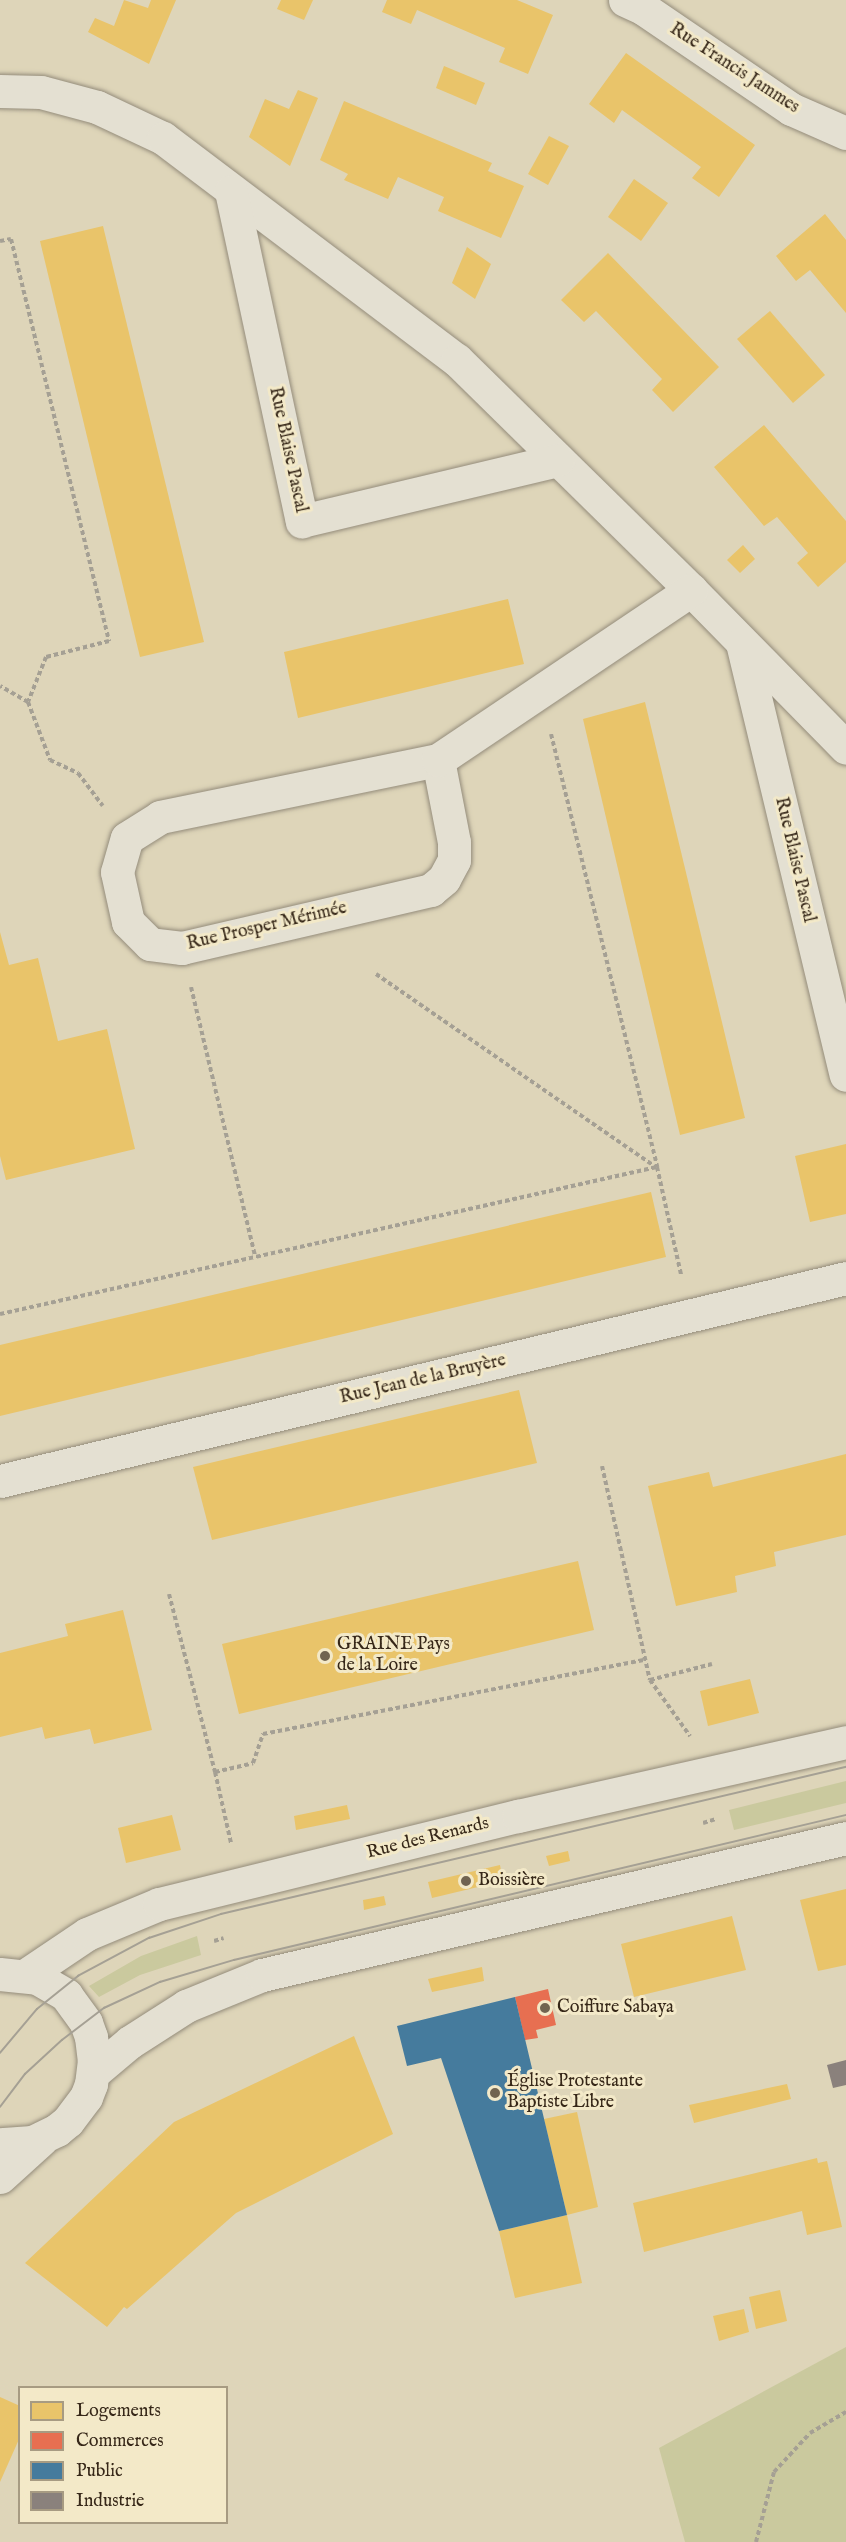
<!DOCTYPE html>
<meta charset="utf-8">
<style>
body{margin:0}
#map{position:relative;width:846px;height:2542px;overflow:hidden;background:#ded5b9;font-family:"IM FELL English",serif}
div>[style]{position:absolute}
.green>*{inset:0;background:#cac99e}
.homes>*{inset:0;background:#e9c46a}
.shops>*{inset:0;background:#e76f51}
.public>*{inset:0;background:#457b9d}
.industry>*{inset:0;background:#8a817c}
.path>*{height:4px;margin-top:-2px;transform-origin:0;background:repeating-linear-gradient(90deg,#a5a094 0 4.5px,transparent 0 7.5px)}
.roads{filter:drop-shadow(0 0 2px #948c7b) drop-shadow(0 0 2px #948c7b)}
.street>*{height:33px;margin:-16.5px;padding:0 16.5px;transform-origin:16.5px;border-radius:16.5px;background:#e4e0d2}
.secondary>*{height:33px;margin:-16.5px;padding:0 16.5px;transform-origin:16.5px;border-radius:16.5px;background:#e4e0d2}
.tram>*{height:1.5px;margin:-0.75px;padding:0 0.75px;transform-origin:0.75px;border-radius:0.75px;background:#a5a094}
.dots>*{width:16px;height:16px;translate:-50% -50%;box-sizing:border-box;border:3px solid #f3e9c8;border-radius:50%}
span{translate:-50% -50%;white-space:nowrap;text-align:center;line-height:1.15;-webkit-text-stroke:6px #f3e9c8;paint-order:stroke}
.street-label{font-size:18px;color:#362718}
.poi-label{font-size:18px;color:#362718}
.left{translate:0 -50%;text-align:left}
.legend{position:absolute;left:18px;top:2386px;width:210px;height:138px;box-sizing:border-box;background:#f3e9c8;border:2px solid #a79b82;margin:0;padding:8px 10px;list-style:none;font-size:18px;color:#362718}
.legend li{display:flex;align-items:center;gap:12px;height:30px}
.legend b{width:30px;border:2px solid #a79b82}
</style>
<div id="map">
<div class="green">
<i style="clip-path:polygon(846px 1781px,846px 1803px,734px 1830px,729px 1810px)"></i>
<i style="clip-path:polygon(197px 1936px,201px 1955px,140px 1975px,99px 1997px,89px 1986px,141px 1956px)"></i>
<i style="clip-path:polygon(846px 2347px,846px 2542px,685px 2542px,659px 2448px)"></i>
</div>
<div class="homes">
<i style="clip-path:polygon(124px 0,148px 8px,151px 0,176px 0,149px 64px,88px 32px,95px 18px,114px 26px)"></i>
<i style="clip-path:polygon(281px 0,313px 0,304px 20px,277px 9px)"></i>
<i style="clip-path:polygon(387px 0,517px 0,553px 15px,528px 74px,499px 62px,505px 48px,417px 10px,411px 24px,382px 12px)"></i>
<i style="clip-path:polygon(626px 53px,755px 145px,719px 197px,692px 178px,701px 167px,622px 110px,614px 123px,589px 104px)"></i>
<i style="clip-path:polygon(444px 66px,485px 83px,476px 105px,436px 88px)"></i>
<i style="clip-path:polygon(298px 90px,318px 98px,290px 166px,249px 137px,265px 99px,289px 109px)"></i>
<i style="clip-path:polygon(344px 101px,492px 163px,488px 171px,524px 186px,501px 238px,438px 211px,444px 197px,398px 177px,388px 199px,344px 180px,348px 174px,320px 160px)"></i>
<i style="clip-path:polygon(549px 136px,569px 146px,548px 185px,528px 174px)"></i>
<i style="clip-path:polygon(634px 179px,668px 203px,641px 241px,608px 217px)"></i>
<i style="clip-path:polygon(825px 214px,846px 240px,846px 313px,810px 270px,796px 281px,776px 256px)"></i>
<i style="clip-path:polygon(103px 226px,204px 642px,140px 657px,40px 241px)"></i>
<i style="clip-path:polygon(467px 247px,491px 264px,475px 299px,452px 283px)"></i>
<i style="clip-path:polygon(608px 253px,719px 367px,673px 412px,652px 390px,662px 379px,596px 311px,584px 322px,561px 300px)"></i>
<i style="clip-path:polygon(770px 311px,825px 375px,793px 403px,737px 339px)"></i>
<i style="clip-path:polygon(764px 425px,846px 521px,846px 562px,818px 587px,797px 563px,808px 553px,777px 517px,764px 526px,714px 467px)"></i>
<i style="clip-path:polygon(743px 545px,755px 559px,740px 573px,727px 560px)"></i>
<i style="clip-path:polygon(508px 599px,524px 664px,298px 718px,284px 652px)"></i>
<i style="clip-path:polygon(645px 702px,745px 1118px,680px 1135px,583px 719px)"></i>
<i style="clip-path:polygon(0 932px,9px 965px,38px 958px,58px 1041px,107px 1029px,135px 1149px,6px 1180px,0 1156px)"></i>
<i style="clip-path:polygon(846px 1144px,846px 1214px,810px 1222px,795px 1156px)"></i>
<i style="clip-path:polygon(651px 1192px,666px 1257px,0 1416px,0 1345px)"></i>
<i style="clip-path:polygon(519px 1390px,537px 1463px,212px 1540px,193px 1467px)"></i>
<i style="clip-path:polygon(846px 1454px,846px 1535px,774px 1552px,776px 1566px,735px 1576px,737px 1592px,676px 1606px,648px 1486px,709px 1472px,713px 1487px)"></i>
<i style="clip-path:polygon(578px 1561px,594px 1630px,239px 1714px,222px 1644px)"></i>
<i style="clip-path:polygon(123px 1610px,152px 1730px,94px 1744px,90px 1729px,45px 1739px,42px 1727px,0 1737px,0 1653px,68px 1636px,65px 1624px)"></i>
<i style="clip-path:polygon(750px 1679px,759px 1713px,708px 1726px,700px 1691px)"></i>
<i style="clip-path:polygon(347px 1805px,350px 1819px,296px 1830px,294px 1816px)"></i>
<i style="clip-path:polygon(172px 1815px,181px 1850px,126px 1863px,118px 1828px)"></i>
<i style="clip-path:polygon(568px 1851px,570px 1861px,549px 1866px,546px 1856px)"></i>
<i style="clip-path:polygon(500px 1865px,503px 1881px,432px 1898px,428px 1882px)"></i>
<i style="clip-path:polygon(846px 1889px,846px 1965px,818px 1971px,800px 1900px)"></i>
<i style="clip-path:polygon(384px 1896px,386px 1905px,364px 1910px,363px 1900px)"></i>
<i style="clip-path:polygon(732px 1916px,746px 1970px,634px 1997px,621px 1944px)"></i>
<i style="clip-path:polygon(482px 1967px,484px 1981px,432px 1992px,428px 1979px)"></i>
<i style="clip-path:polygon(354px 2036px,393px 2134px,236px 2213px,127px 2309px,124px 2307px,107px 2327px,25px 2263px,174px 2122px)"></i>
<i style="clip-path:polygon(787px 2084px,791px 2099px,694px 2123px,689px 2105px)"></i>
<i style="clip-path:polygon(577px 2112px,598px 2207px,567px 2215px,544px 2119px)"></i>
<i style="clip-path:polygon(817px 2158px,818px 2163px,827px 2161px,842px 2227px,807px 2235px,802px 2211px,644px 2252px,633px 2203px)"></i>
<i style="clip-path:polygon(567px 2215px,582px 2283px,515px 2298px,499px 2231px)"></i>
<i style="clip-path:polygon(780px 2290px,787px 2321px,756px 2329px,749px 2297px)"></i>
<i style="clip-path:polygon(744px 2309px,749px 2332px,719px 2341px,713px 2316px)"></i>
<i style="clip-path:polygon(0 2397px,20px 2406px,20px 2437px,0 2482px)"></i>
</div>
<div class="shops">
<i style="clip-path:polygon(548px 1989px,556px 2025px,536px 2030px,538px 2038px,525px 2040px,515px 1997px)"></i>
</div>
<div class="public">
<i style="clip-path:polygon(515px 1997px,567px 2215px,499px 2231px,441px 2058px,407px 2066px,397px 2026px)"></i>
</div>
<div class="industry">
<i style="clip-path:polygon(846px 2060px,846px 2085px,833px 2088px,827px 2065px)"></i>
</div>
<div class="path">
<i style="left:0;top:241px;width:11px;rotate:-10deg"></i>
<i style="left:11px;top:239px;width:414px;rotate:76.3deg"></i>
<i style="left:109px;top:641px;width:65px;rotate:165.7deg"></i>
<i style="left:46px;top:657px;width:48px;rotate:111.8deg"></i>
<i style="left:28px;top:702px;width:32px;rotate:-150deg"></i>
<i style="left:28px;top:702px;width:62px;rotate:69.2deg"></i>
<i style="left:50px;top:760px;width:31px;rotate:25deg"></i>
<i style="left:78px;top:773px;width:41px;rotate:52.9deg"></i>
<i style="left:551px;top:734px;width:446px;rotate:76.2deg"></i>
<i style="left:376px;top:974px;width:340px;rotate:34.6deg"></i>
<i style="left:191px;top:987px;width:277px;rotate:76.6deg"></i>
<i style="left:0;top:1314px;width:673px;rotate:-12.61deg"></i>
<i style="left:657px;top:1167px;width:110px;rotate:77.4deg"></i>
<i style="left:602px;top:1466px;width:219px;rotate:77.4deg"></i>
<i style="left:650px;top:1680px;width:69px;rotate:54.5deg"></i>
<i style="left:169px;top:1594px;width:184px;rotate:75.5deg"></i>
<i style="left:215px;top:1772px;width:73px;rotate:77.3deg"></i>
<i style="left:650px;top:1680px;width:64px;rotate:-14.5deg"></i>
<i style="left:215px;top:1772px;width:39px;rotate:-13deg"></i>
<i style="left:253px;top:1763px;width:31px;rotate:-71deg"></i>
<i style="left:263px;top:1734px;width:389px;rotate:-11deg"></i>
<i style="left:703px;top:1823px;width:14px;rotate:-17deg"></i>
<i style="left:214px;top:1941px;width:10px;rotate:-17deg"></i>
<i style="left:756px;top:2542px;width:72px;rotate:-75.6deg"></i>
<i style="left:774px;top:2472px;width:53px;rotate:-47.3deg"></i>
<i style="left:810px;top:2433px;width:42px;rotate:-30.3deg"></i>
</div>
<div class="roads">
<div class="street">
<i style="left:625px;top:0;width:21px;rotate:25deg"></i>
<i style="left:644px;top:9px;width:178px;rotate:34.2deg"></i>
<i style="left:791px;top:109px;width:60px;rotate:23.6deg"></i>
<i style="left:0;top:91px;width:41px;rotate:1.4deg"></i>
<i style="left:41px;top:92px;width:58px;rotate:15deg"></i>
<i style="left:97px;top:107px;width:73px;rotate:25.2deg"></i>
<i style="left:163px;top:138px;width:368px;rotate:37.1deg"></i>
<i style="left:457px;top:360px;width:328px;rotate:44.5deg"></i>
<i style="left:691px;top:590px;width:221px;rotate:45.5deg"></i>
<i style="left:231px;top:191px;width:338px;rotate:77.9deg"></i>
<i style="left:302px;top:521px;width:263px;rotate:-13.4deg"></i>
<i style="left:742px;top:643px;width:444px;rotate:76.5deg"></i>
<i style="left:438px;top:760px;width:84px;rotate:79deg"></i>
<i style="left:454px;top:842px;width:18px;rotate:90deg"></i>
<i style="left:454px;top:860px;width:21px;rotate:118deg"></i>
<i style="left:444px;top:879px;width:17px;rotate:140deg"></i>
<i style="left:431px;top:890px;width:256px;rotate:166.9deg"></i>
<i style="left:182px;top:948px;width:32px;rotate:-173deg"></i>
<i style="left:150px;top:944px;width:31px;rotate:-135deg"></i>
<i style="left:128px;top:922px;width:51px;rotate:-102.4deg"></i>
<i style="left:117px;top:872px;width:35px;rotate:-74deg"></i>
<i style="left:127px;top:838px;width:39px;rotate:-32deg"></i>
<i style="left:160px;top:817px;width:284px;rotate:-11.6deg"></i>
<i style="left:438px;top:760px;width:305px;rotate:-33.9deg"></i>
<i style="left:0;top:1481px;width:870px;rotate:-13.49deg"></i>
</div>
<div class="secondary">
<i style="left:0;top:1974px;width:37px;rotate:6deg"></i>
<i style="left:37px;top:1978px;width:34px;rotate:30deg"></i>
<i style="left:66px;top:1995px;width:34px;rotate:54deg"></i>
<i style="left:86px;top:2023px;width:15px;rotate:70deg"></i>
<i style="left:91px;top:2037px;width:23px;rotate:83deg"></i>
<i style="left:94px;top:2060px;width:24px;rotate:97deg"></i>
<i style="left:91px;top:2084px;width:14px;rotate:111deg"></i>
<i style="left:86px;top:2097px;width:30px;rotate:127deg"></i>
<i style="left:68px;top:2121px;width:14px;rotate:141deg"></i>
<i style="left:57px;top:2130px;width:28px;rotate:154deg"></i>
<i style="left:32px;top:2142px;width:32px;rotate:176deg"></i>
<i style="left:26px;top:1975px;width:73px;rotate:-33.9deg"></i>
<i style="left:87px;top:1934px;width:78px;rotate:-22.6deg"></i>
<i style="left:159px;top:1904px;width:370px;rotate:-13.8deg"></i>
<i style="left:518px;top:1816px;width:336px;rotate:-12.7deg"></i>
<i style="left:93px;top:2073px;width:48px;rotate:-40deg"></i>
<i style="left:130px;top:2042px;width:67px;rotate:-32.7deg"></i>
<i style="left:186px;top:2006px;width:82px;rotate:-22.2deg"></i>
<i style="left:262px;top:1975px;width:600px;rotate:-13.2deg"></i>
<i style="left:0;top:2177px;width:55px;rotate:-42.1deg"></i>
</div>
</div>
<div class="tram">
<i style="left:0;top:2053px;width:57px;rotate:-49.9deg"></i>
<i style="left:37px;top:2009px;width:53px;rotate:-38.8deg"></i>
<i style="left:78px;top:1976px;width:81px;rotate:-28.2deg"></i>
<i style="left:149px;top:1938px;width:76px;rotate:-18.4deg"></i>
<i style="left:221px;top:1914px;width:642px;rotate:-13.24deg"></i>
<i style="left:0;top:2107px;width:41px;rotate:-52.9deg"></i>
<i style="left:25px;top:2074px;width:50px;rotate:-42.6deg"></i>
<i style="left:62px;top:2040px;width:53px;rotate:-37.3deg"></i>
<i style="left:104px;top:2008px;width:62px;rotate:-24.9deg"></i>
<i style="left:160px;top:1982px;width:77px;rotate:-16.6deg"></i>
<i style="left:234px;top:1960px;width:629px;rotate:-13.33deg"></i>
</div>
<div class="dots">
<i style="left:325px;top:1656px;background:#716450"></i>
<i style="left:466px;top:1881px;background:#716450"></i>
<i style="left:545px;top:2008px;background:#716450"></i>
<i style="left:495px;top:2093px;background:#716450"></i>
</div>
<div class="street-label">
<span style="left:734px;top:69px;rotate:33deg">Rue Francis Jammes</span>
<span style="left:287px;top:450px;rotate:78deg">Rue Blaise Pascal</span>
<span style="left:794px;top:860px;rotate:77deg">Rue Blaise Pascal</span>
<span style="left:267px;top:927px;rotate:-13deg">Rue Prosper Mérimée</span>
<span style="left:423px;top:1380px;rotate:-13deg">Rue Jean de la Bruyère</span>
<span style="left:428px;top:1839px;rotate:-14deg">Rue des Renards</span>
</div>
<div class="poi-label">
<span class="left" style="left:337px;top:1656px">GRAINE Pays<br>de la Loire</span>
<span class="left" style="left:478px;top:1881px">Boissière</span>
<span class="left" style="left:557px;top:2008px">Coiffure Sabaya</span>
<span class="left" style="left:507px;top:2093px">Église Protestante<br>Baptiste Libre</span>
</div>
<ul class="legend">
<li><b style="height:16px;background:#e9c46a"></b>Logements</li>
<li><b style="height:16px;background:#e76f51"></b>Commerces</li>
<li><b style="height:16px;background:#457b9d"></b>Public</li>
<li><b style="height:16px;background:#8a817c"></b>Industrie</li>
</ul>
</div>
